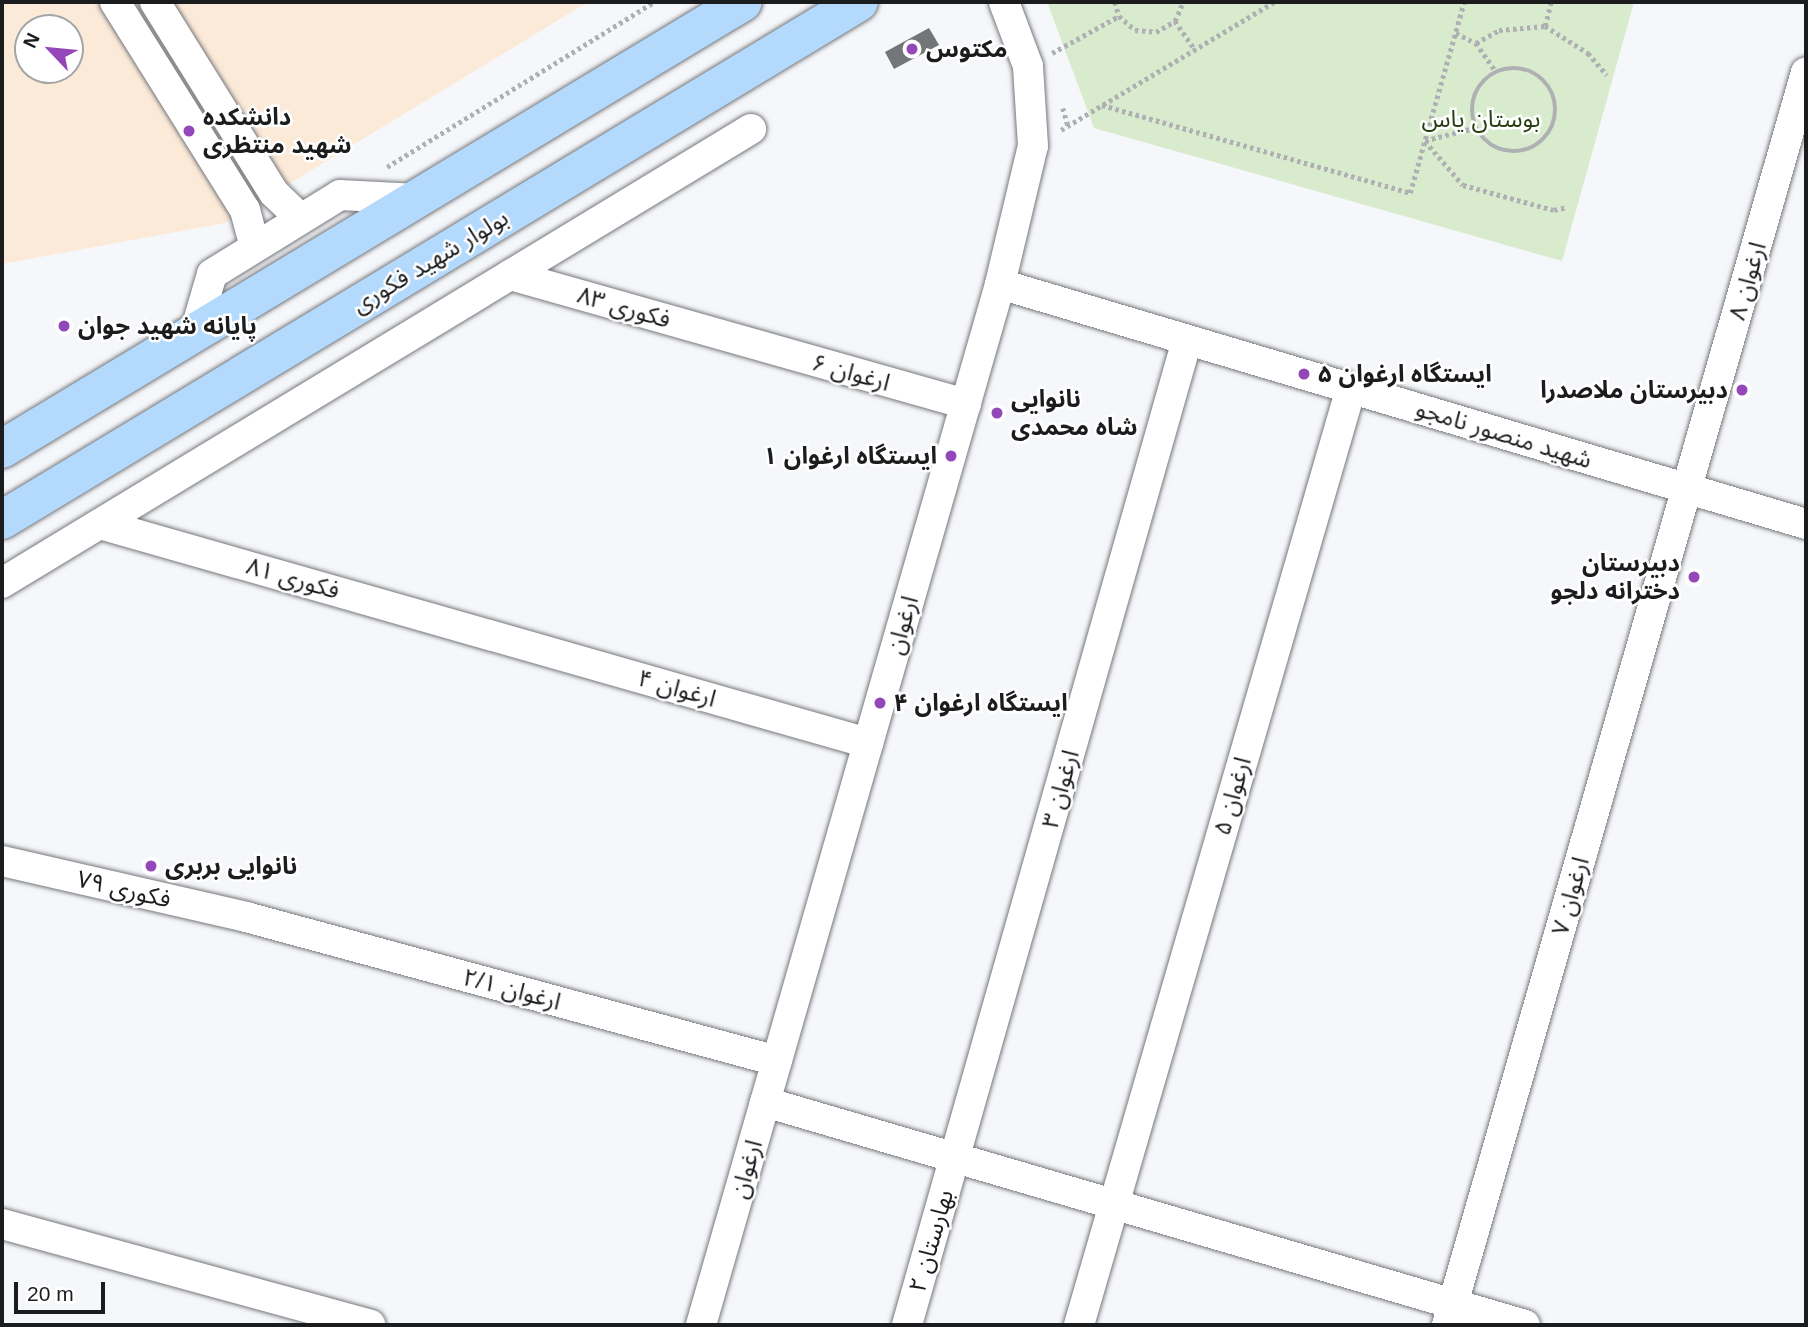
<!DOCTYPE html>
<meta charset="utf-8">
<style>
body{margin:0}
#map{position:relative;width:1808px;height:1327px;overflow:hidden;background:#f6f7fb;font-family:Helvetica,"Noto Sans Arabic",sans-serif}
div>[style]{position:absolute}
.education>*{inset:0;background:#fcead9}
.green>*{inset:0;background:#d8ebcd}
.building>*{inset:0;background:#747578}
.path>*{height:4.5px;margin-top:-2.25px;transform-origin:0;background:repeating-linear-gradient(90deg,#afb0b3 0 3.5px,transparent 0 7px)}
.path>.ring{margin:-2.25px;padding:0;box-sizing:content-box;background:none;border:4.5px solid #afb0b3;border-radius:50%}
.roads{filter:drop-shadow(0 0 2px #76787b) drop-shadow(0 0 2px #76787b)}
.minor>*{height:30px;margin:-15px;padding:0 15px;transform-origin:15px;border-radius:15px;background:#fff}
.major>*{height:38px;margin:-19px;padding:0 19px;transform-origin:19px;border-radius:19px;background:#b3dafd}
.dots>*{width:19px;height:19px;translate:-50% -50%;box-sizing:border-box;border:4px solid #fff;border-radius:50%}
span{translate:-50% -50%;white-space:nowrap;text-align:center;line-height:1.15;-webkit-text-stroke:5px #fff;paint-order:stroke}
.poi-label{font-size:24px;color:#1b1c1d;font-weight:700}
.left{translate:0 -50%;text-align:left}
.right{translate:-100% -50%;text-align:right}
.park-label{font-size:24px;color:#264013}
.street-label{font-size:24px;color:#1b1c1d}
.frame{position:absolute;inset:0;border:4px solid #1b1c1d;pointer-events:none}
.north{position:absolute;left:14px;top:14px;width:70px;height:70px;box-sizing:border-box;background:#fff;border:2px solid #a4a4a5;border-radius:50%;rotate:296deg;font-size:19px;font-weight:700;line-height:28px;text-align:center;color:#1b1c1d}
.north::after{content:'';display:block;margin:auto;width:24px;height:32px;background:#9347b8;clip-path:polygon(50% 0,100% 100%,50% 72%,0 100%)}
.scale{position:absolute;left:14px;top:1282px;width:91px;height:32px;box-sizing:border-box;border:4px solid #1b1c1d;border-top:0;padding-left:9px;font-size:21px;line-height:24px;white-space:nowrap;color:#1b1c1d;-webkit-text-stroke:5px #fff;paint-order:stroke}
</style>
<div id="map">
<div class="education">
<i style="clip-path:polygon(evenodd,2px 2px,588px 2px,225px 223px,2px 264px,2px 2px,28px 28px,70px 28px,70px 70px,28px 70px,28px 28px)"></i>
</div>
<div class="green">
<i style="clip-path:polygon(1047px 2px,1634px 2px,1562px 261px,1094px 128px)"></i>
</div>
<div class="building">
<i style="clip-path:polygon(929px 28px,939px 45px,894px 69px,885px 52px)"></i>
</div>
<div class="path">
<i style="left:1115px;top:2px;width:15px;rotate:74deg"></i>
<i style="left:1119px;top:16px;width:21px;rotate:41deg"></i>
<i style="left:1135px;top:30px;width:21px;rotate:5deg"></i>
<i style="left:1156px;top:32px;width:22px;rotate:-30deg"></i>
<i style="left:1175px;top:21px;width:21px;rotate:-67deg"></i>
<i style="left:1175px;top:21px;width:35px;rotate:55deg"></i>
<i style="left:1545px;top:26px;width:51px;rotate:32.1deg"></i>
<i style="left:1588px;top:53px;width:29px;rotate:49deg"></i>
<i style="left:1456px;top:33px;width:22px;rotate:27deg"></i>
<i style="left:1476px;top:43px;width:35px;rotate:55deg"></i>
<i style="left:1476px;top:43px;width:26px;rotate:-29deg"></i>
<i style="left:1499px;top:30px;width:46px;rotate:-5deg"></i>
<i style="left:1545px;top:26px;width:25px;rotate:-76deg"></i>
<i style="left:1052px;top:53px;width:77px;rotate:-28.9deg"></i>
<i class="ring" style="left:1472px;top:68px;width:79.5px;height:79.5px"></i>
<i style="left:1102px;top:105px;width:320px;rotate:15.9deg"></i>
<i style="left:1410px;top:193px;width:198px;rotate:-74.2deg"></i>
<i style="left:1063px;top:108px;width:19px;rotate:74deg"></i>
<i style="left:1476px;top:128px;width:53px;rotate:165.7deg"></i>
<i style="left:1425px;top:141px;width:58px;rotate:49.2deg"></i>
<i style="left:1463px;top:185px;width:94px;rotate:15.4deg"></i>
<i style="left:1554px;top:210px;width:13px;rotate:-13deg"></i>
<i style="left:1061px;top:130px;width:249px;rotate:-31deg"></i>
<i style="left:387px;top:167px;width:314px;rotate:-31.7deg"></i>
</div>
<div class="roads">
<div class="minor">
<i style="left:115px;top:2px;width:245px;rotate:58deg"></i>
<i style="left:245px;top:210px;width:38px;rotate:75deg"></i>
<i style="left:155px;top:2px;width:225px;rotate:58.1deg"></i>
<i style="left:274px;top:193px;width:37px;rotate:44deg"></i>
<i style="left:510px;top:275px;width:474px;rotate:15.8deg"></i>
<i style="left:1000px;top:284px;width:841px;rotate:16.58deg"></i>
<i style="left:195px;top:332px;width:60px;rotate:-73.7deg"></i>
<i style="left:212px;top:274px;width:150px;rotate:-31.7deg"></i>
<i style="left:340px;top:195px;width:77px;rotate:3deg"></i>
<i style="left:100px;top:524px;width:799px;rotate:15.92deg"></i>
<i style="left:2px;top:583px;width:876px;rotate:-31.22deg"></i>
<i style="left:2px;top:861px;width:250px;rotate:12.9deg"></i>
<i style="left:246px;top:917px;width:550px;rotate:15.17deg"></i>
<i style="left:765px;top:1102px;width:792px;rotate:16.35deg"></i>
<i style="left:2px;top:1224px;width:382px;rotate:15.3deg"></i>
<i style="left:701px;top:1325px;width:1083px;rotate:-73.97deg"></i>
<i style="left:1000px;top:284px;width:142px;rotate:-76.6deg"></i>
<i style="left:1033px;top:146px;width:80px;rotate:-93.6deg"></i>
<i style="left:1028px;top:66px;width:68px;rotate:-110.6deg"></i>
<i style="left:907px;top:1325px;width:1024px;rotate:-74.13deg"></i>
<i style="left:1079px;top:1325px;width:976px;rotate:-73.81deg"></i>
<i style="left:1447px;top:1325px;width:1303px;rotate:-74.01deg"></i>
</div>
<div class="major">
<i style="left:2px;top:449px;width:865px;rotate:-31.1deg"></i>
<i style="left:2px;top:520px;width:1001px;rotate:-31.15deg"></i>
</div>
</div>
<div class="dots">
<i style="left:912px;top:49px;background:#9347b8"></i>
<i style="left:189px;top:131px;background:#9347b8"></i>
<i style="left:64px;top:326px;background:#9347b8"></i>
<i style="left:1304px;top:374px;background:#9347b8"></i>
<i style="left:1742px;top:390px;background:#9347b8"></i>
<i style="left:997px;top:413px;background:#9347b8"></i>
<i style="left:951px;top:456px;background:#9347b8"></i>
<i style="left:1694px;top:577px;background:#9347b8"></i>
<i style="left:880px;top:703px;background:#9347b8"></i>
<i style="left:151px;top:866px;background:#9347b8"></i>
</div>
<div class="poi-label">
<span class="left" style="left:926px;top:49px">مکتوس</span>
<span class="left" style="left:203px;top:131px">دانشکده<br>شهید منتظری</span>
<span class="left" style="left:78px;top:326px">پایانه شهید جوان</span>
<span class="left" style="left:1318px;top:374px">ایستگاه ارغوان ۵</span>
<span class="right" style="left:1728px;top:390px">دبیرستان ملاصدرا</span>
<span class="left" style="left:1011px;top:413px">نانوایی<br>شاه محمدی</span>
<span class="right" style="left:937px;top:456px">ایستگاه ارغوان ۱</span>
<span class="right" style="left:1680px;top:577px">دبیرستان<br>دخترانه دلجو</span>
<span class="left" style="left:894px;top:703px">ایستگاه ارغوان ۴</span>
<span class="left" style="left:165px;top:866px">نانوایی بربری</span>
</div>
<div class="park-label">
<span style="left:1481px;top:119px">بوستان یاس</span>
</div>
<div class="street-label">
<span style="left:430px;top:261px;rotate:-31deg">بولوار شهید فکوری</span>
<span style="left:1747px;top:281px;rotate:-74deg">ارغوان ۸</span>
<span style="left:624px;top:307px;rotate:16deg">فکوری ۸۳</span>
<span style="left:851px;top:372px;rotate:16deg">ارغوان ۶</span>
<span style="left:1504px;top:434px;rotate:17deg">شهید منصور نامجو</span>
<span style="left:293px;top:578px;rotate:16deg">فکوری ۸۱</span>
<span style="left:902px;top:625px;rotate:-74deg">ارغوان</span>
<span style="left:677px;top:688px;rotate:16deg">ارغوان ۴</span>
<span style="left:1060px;top:789px;rotate:-74deg">ارغوان ۳</span>
<span style="left:1232px;top:796px;rotate:-74deg">ارغوان ۵</span>
<span style="left:124px;top:889px;rotate:13deg">فکوری ۷۹</span>
<span style="left:1570px;top:896px;rotate:-74deg">ارغوان ۷</span>
<span style="left:512px;top:989px;rotate:15deg">ارغوان ۲/۱</span>
<span style="left:746px;top:1169px;rotate:-74deg">ارغوان</span>
<span style="left:931px;top:1241px;rotate:-74deg">بهارستان ۲</span>
</div>
<div class="frame"></div>
<div class="north">N</div>
<div class="scale">20 m</div>
</div>
